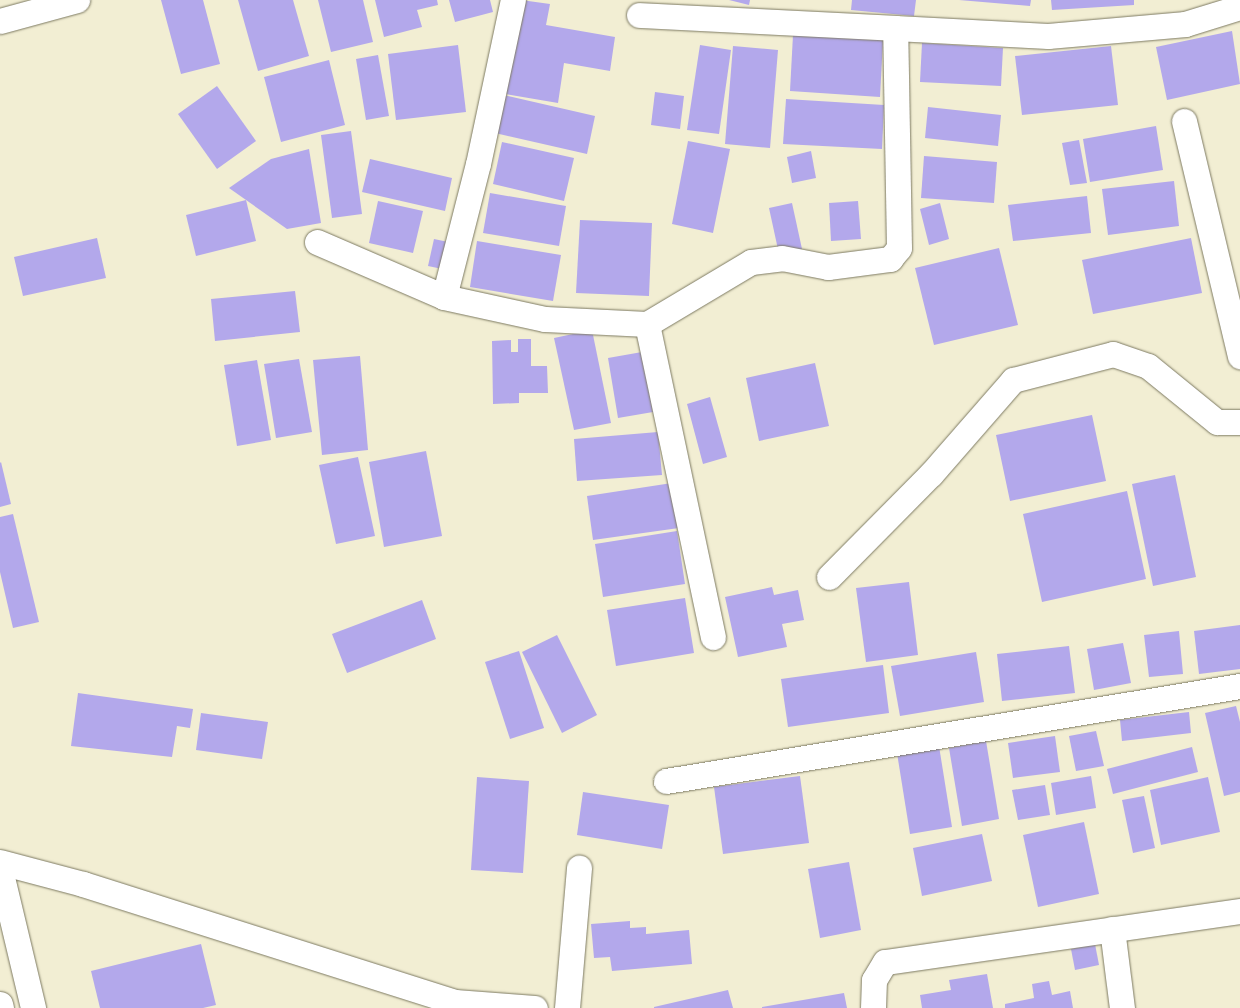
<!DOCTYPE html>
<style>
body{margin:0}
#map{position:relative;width:1240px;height:1008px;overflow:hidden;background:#f2eed3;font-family:Figtree,sans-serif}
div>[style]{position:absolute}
.building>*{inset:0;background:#b3a8eb}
.roads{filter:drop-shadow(0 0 1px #7d7a62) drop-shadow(0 0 1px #7d7a62)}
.minor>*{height:25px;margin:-12.5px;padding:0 12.5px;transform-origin:12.5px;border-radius:12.5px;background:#fff}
span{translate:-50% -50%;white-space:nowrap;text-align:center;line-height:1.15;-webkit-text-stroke:4px #fff;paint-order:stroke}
</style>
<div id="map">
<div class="building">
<i style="clip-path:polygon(161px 0,203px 0,220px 64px,181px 74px)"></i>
<i style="clip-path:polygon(238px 0,293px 0,309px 56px,258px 71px)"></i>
<i style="clip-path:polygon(318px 0,363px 0,373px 42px,331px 52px)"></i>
<i style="clip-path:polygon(375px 0,437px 0,438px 5px,417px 10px,422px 27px,384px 37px)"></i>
<i style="clip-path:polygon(449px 0,490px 0,493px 12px,455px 22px)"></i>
<i style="clip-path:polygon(521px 0,550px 4px,546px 25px,615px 37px,610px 71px,564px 63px,558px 103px,505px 94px)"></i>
<i style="clip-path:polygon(729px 0,750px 0,749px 5px)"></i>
<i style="clip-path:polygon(852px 0,916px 0,914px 16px,851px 10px)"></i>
<i style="clip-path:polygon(959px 0,1031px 0,1030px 6px)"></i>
<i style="clip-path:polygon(1051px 0,1134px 0,1134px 5px,1052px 10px)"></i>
<i style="clip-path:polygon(1232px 31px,1240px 84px,1167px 100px,1156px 47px)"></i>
<i style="clip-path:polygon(793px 35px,883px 40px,880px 97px,790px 91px)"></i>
<i style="clip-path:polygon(922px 43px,1003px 48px,1001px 86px,920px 82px)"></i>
<i style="clip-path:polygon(458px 45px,466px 112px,396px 120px,388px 54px)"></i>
<i style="clip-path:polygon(700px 45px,731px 50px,719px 134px,687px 130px)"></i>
<i style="clip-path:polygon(733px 46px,778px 50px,770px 148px,725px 144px)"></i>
<i style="clip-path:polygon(1111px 46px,1118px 105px,1022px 115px,1015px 56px)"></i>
<i style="clip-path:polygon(378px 55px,389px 116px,366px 120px,356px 59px)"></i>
<i style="clip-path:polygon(329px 60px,345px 125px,281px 142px,264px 77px)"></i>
<i style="clip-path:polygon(217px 86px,256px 141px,217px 169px,178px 114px)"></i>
<i style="clip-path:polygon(655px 92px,684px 96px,680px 129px,651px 125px)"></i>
<i style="clip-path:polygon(504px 95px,595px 116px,587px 154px,495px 133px)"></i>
<i style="clip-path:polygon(786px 99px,884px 105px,882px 149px,783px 144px)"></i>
<i style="clip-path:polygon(928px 107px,1001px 115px,998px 146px,925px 138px)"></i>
<i style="clip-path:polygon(1156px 126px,1163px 170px,1090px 182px,1083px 139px)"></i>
<i style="clip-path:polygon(351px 131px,362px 214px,332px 218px,321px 135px)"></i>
<i style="clip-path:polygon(1079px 140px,1087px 183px,1070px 185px,1062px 143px)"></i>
<i style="clip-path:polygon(688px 141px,730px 149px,713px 233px,672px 224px)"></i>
<i style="clip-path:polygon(502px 142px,574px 158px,564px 201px,493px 184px)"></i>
<i style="clip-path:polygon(309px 149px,321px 223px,287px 229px,229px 188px,271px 159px)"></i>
<i style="clip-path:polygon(811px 151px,816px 178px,792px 183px,787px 157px)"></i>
<i style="clip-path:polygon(924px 156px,997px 162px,994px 203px,921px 198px)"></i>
<i style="clip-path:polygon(370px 159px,452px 178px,445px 211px,362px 192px)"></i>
<i style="clip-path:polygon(1174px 181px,1179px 226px,1108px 235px,1102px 189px)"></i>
<i style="clip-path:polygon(490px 193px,566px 206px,559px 246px,483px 233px)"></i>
<i style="clip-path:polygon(1087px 196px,1091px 233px,1013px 241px,1008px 205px)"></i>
<i style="clip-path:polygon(246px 200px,256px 241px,196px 256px,186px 215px)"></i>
<i style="clip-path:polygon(378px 201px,423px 211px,413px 253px,369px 243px)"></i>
<i style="clip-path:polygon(858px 201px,861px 239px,831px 241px,829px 203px)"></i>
<i style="clip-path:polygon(792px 203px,802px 249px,779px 254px,769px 208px)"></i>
<i style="clip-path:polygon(940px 203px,949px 239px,929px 245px,920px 209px)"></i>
<i style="clip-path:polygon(580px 220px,652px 223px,649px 296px,576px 293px)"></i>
<i style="clip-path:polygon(97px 238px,106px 278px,23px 296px,14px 257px)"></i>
<i style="clip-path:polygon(1191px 238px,1202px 293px,1093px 314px,1082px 260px)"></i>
<i style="clip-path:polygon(434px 239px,453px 243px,447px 270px,428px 266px)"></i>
<i style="clip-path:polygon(477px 241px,561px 255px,553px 301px,470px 287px)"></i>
<i style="clip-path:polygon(999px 248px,1018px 325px,934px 345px,915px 268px)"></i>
<i style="clip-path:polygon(295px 291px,300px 332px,215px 341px,211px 299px)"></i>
<i style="clip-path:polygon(592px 330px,611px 423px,574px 430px,554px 338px)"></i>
<i style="clip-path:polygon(518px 339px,531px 339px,531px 366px,547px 366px,548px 393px,519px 393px,519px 403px,493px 404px,492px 341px,511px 340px,511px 352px,518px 352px)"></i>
<i style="clip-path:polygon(642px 352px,653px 412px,618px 418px,608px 358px)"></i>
<i style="clip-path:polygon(360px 356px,368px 450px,322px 455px,313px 360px)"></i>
<i style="clip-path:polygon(299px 359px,312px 432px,276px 438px,264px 364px)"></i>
<i style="clip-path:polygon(257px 360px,271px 440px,237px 446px,224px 365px)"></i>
<i style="clip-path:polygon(815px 363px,829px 426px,759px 441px,746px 378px)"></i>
<i style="clip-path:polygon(710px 397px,727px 457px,703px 464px,687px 404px)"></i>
<i style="clip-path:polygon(1092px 415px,1106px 481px,1010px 501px,996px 435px)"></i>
<i style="clip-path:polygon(658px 432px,662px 475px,577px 481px,574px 439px)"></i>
<i style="clip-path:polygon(426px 451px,442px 536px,384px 547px,369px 462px)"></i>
<i style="clip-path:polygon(358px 457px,375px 536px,336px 544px,319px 465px)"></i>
<i style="clip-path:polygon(1px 462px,11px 504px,0 507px,0 463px)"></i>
<i style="clip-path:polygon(1175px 475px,1196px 577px,1153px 586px,1132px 484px)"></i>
<i style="clip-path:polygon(672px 483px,679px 528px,593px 540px,587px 496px)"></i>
<i style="clip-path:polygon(1127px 491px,1146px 579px,1042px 602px,1023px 514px)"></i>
<i style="clip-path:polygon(13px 514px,39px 622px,13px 628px,0 572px,0 517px)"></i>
<i style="clip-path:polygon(677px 531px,685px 584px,603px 597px,595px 544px)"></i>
<i style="clip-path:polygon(909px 582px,918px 655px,866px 662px,856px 588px)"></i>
<i style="clip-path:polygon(772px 587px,774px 595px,798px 590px,804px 620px,782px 624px,787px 647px,738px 657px,725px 597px)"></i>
<i style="clip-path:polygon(685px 598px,694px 653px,616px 666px,607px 610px)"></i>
<i style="clip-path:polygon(422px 600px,436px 639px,347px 673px,332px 634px)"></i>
<i style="clip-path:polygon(1240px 625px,1240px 669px,1199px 674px,1194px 631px)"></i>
<i style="clip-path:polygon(1179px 631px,1183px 674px,1149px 677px,1144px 635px)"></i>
<i style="clip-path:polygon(557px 635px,597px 715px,562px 733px,522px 652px)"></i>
<i style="clip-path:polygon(1123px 643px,1131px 683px,1094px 690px,1087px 649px)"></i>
<i style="clip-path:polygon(1069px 646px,1075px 693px,1002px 701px,997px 654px)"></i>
<i style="clip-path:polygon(519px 651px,544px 728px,510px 739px,485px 662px)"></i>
<i style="clip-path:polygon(976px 652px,984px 702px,900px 716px,891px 666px)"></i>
<i style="clip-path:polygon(883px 665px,889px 713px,788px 727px,781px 679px)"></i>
<i style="clip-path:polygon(78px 693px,193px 709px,190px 728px,177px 726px,172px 757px,71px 746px)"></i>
<i style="clip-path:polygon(1236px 706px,1240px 722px,1240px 792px,1224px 796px,1205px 713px)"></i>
<i style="clip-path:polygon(1189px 712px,1191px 733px,1122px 741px,1120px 720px)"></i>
<i style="clip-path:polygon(201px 713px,268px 722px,262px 759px,196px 750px)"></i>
<i style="clip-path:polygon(1096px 731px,1104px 766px,1076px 771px,1069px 736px)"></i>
<i style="clip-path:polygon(1055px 736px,1060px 772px,1013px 778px,1008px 743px)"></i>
<i style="clip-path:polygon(986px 741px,999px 819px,962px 826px,949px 748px)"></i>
<i style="clip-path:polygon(939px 746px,952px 827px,910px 834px,897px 753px)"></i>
<i style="clip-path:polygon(1192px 747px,1198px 772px,1113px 794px,1107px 769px)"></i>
<i style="clip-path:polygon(800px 776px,809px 843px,723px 854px,714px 787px)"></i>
<i style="clip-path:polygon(1091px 776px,1096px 808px,1056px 815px,1051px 783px)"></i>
<i style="clip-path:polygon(477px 777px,529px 781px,523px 873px,471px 870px)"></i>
<i style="clip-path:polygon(1208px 777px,1220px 832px,1161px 845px,1150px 790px)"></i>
<i style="clip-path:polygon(1045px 785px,1050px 815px,1018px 820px,1012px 790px)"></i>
<i style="clip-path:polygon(583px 792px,669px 805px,662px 849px,577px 835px)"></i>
<i style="clip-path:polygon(1144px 796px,1155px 848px,1133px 853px,1122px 800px)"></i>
<i style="clip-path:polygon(1084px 822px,1099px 894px,1038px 907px,1023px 835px)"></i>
<i style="clip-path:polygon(982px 834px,992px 881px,922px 896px,913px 848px)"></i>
<i style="clip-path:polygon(849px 862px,861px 930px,820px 938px,808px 869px)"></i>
<i style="clip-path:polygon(630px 921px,630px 928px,646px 927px,646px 934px,689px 930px,692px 964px,612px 971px,610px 957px,594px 958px,591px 924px)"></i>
<i style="clip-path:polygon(201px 944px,216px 1005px,203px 1008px,100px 1008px,91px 971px)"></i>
<i style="clip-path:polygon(1095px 944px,1099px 965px,1075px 970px,1071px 949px)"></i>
<i style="clip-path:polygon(987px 974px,993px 1008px,922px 1008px,920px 995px,951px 990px,949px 980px)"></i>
<i style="clip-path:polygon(1049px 981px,1052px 995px,1070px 991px,1073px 1008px,1005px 1008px,1005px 1004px,1034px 998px,1032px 984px)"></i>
<i style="clip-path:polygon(728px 990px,733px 1008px,654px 1008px,654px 1007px)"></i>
<i style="clip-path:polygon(844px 993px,847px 1008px,762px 1008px,762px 1007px)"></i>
</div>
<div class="roads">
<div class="minor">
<i style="left:639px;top:15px;width:256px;rotate:2.9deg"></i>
<i style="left:0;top:21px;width:80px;rotate:-15.3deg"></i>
<i style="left:1184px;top:121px;width:242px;rotate:76.6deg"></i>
<i style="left:317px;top:242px;width:138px;rotate:23.4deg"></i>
<i style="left:444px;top:297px;width:103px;rotate:12.3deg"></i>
<i style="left:545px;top:319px;width:102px;rotate:2.8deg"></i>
<i style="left:647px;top:324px;width:320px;rotate:78.1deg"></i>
<i style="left:444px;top:297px;width:137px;rotate:-75.7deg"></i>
<i style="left:478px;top:164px;width:168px;rotate:-78deg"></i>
<i style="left:647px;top:324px;width:121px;rotate:-30.8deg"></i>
<i style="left:751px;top:262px;width:31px;rotate:-7deg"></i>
<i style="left:782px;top:258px;width:47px;rotate:11.1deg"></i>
<i style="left:828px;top:267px;width:63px;rotate:-7.4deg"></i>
<i style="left:890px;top:259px;width:14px;rotate:-51deg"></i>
<i style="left:899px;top:248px;width:220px;rotate:-91deg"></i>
<i style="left:895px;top:28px;width:153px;rotate:3deg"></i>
<i style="left:1048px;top:36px;width:138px;rotate:-5deg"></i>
<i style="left:1185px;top:24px;width:58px;rotate:-17.2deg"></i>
<i style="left:829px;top:577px;width:145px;rotate:-45.3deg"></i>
<i style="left:931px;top:474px;width:125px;rotate:-48.9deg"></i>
<i style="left:1013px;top:380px;width:103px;rotate:-14.6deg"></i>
<i style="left:1113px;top:354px;width:37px;rotate:19deg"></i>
<i style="left:1148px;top:366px;width:89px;rotate:39.1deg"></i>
<i style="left:1217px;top:422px;width:23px"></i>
<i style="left:666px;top:781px;width:582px;rotate:-9.4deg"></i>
<i style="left:0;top:862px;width:86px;rotate:14.8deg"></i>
<i style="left:83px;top:884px;width:389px;rotate:17.6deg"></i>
<i style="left:454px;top:1002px;width:81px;rotate:4.2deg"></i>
<i style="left:0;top:869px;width:143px;rotate:76.6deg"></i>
<i style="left:1112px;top:929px;width:80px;rotate:82.8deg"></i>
<i style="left:0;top:1004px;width:4px;rotate:76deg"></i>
<i style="left:567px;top:1008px;width:141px;rotate:-85.1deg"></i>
<i style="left:873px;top:1008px;width:28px;rotate:-88deg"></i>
<i style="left:874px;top:980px;width:21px;rotate:-59deg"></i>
<i style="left:885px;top:962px;width:359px;rotate:-8.2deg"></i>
</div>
</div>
</div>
